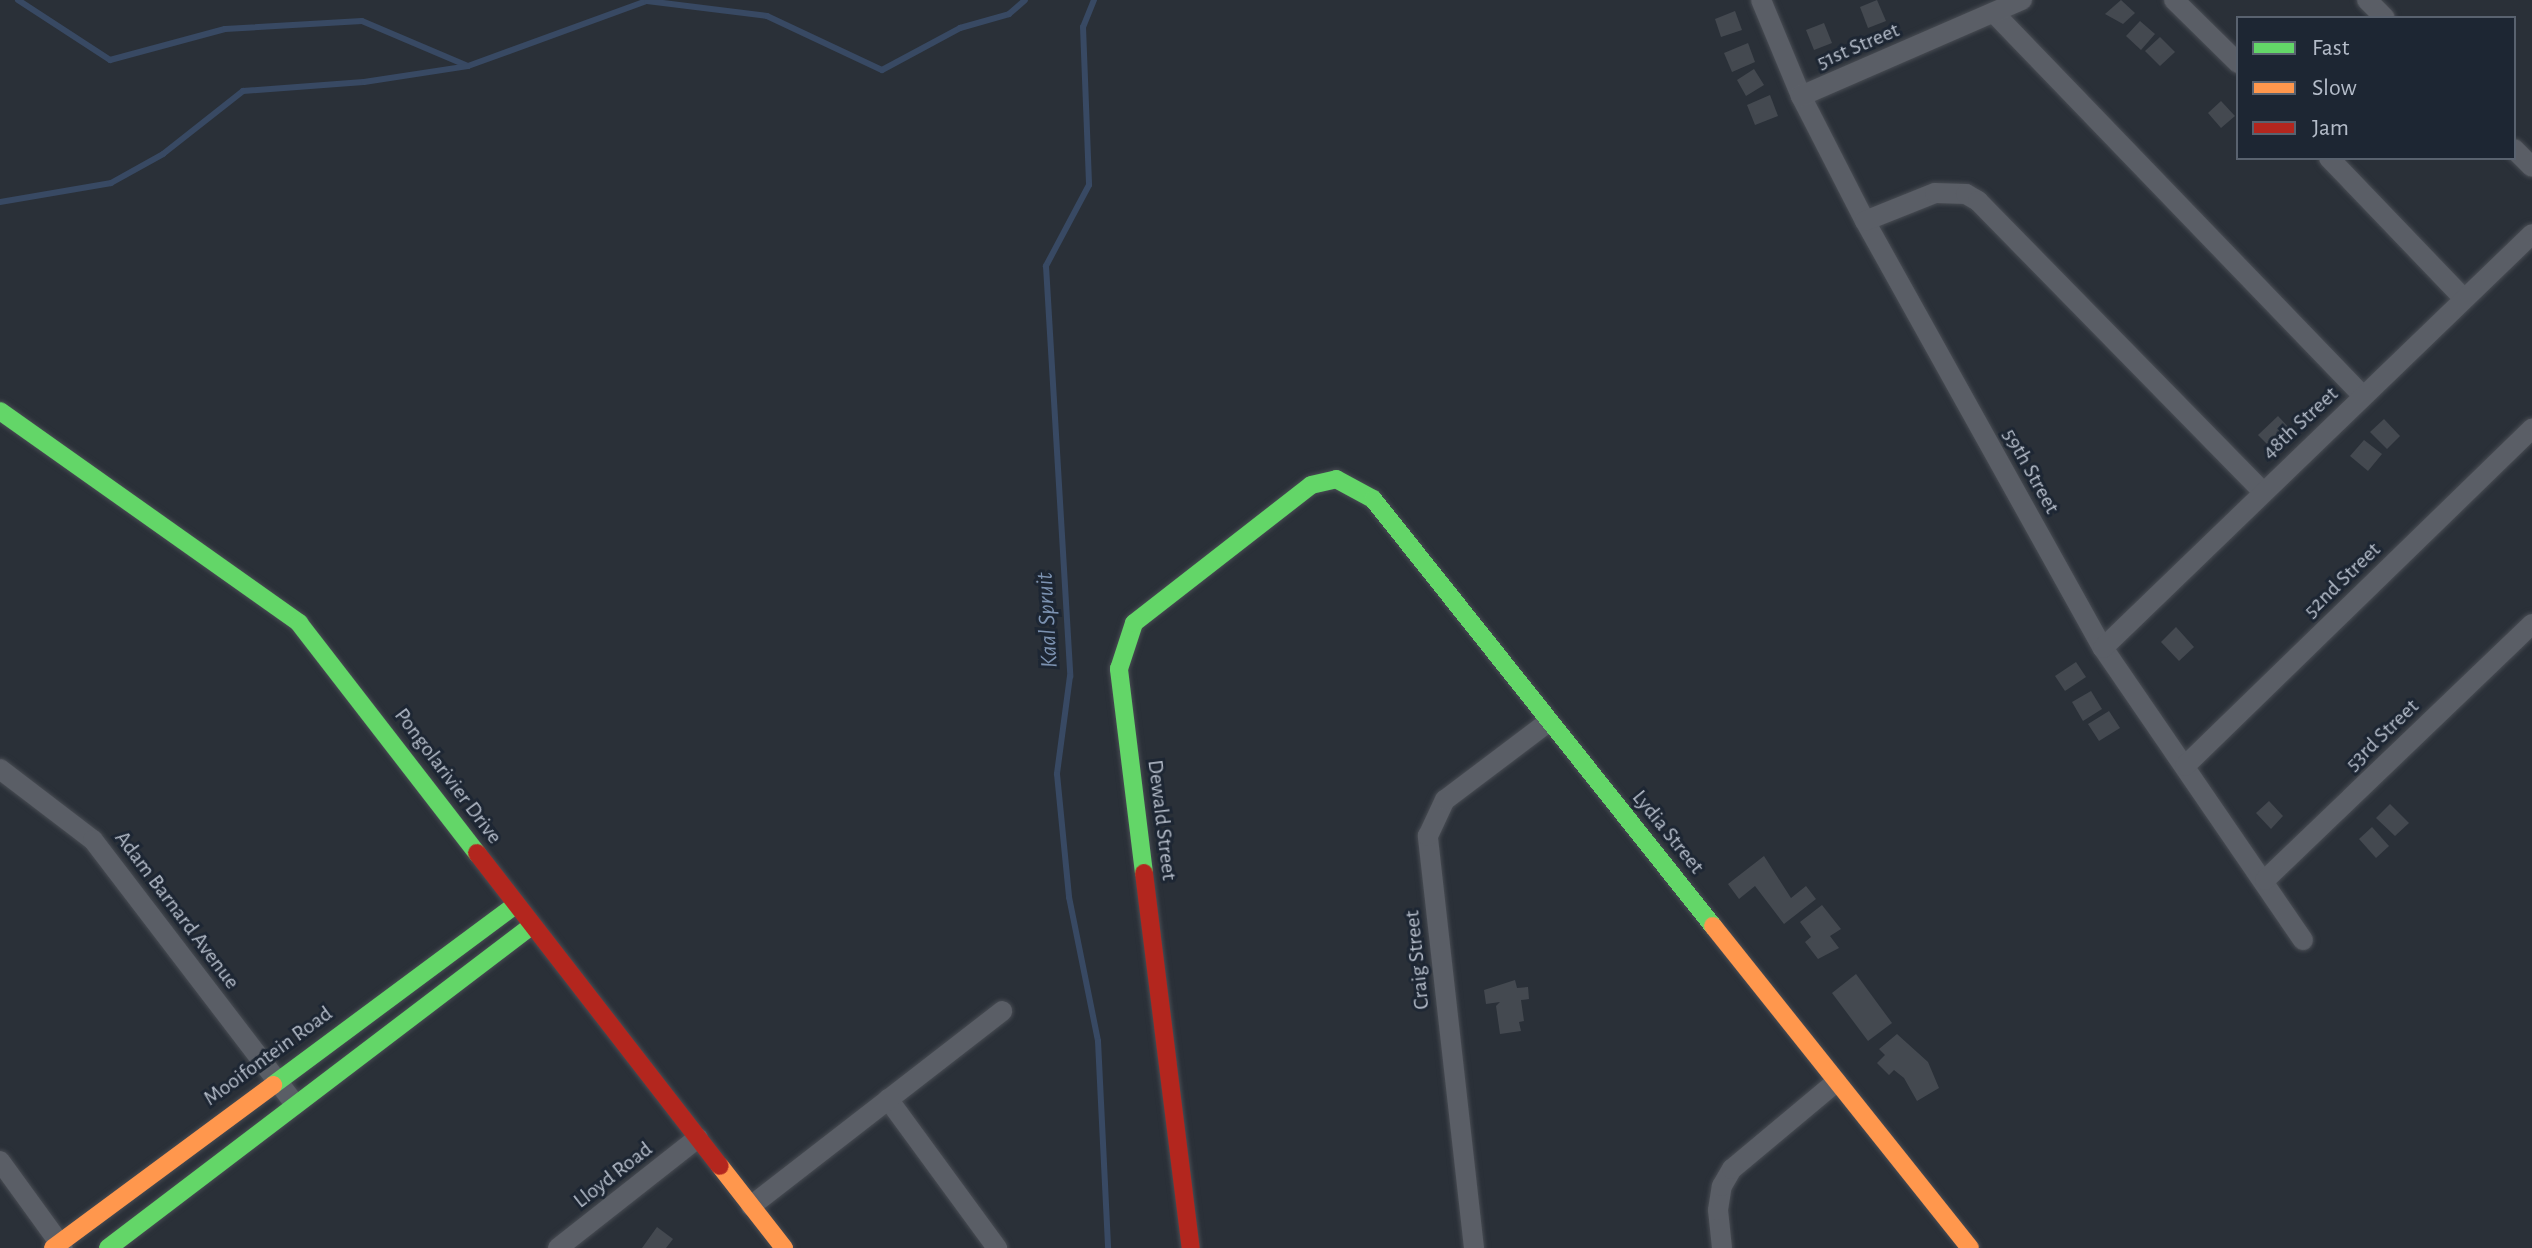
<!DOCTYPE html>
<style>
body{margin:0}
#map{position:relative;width:2532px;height:1248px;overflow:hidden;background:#2a3038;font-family:"Alegreya Sans",sans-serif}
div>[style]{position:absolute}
.stream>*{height:6px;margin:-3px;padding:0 3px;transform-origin:3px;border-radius:3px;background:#384963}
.building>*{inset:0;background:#444950}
.roads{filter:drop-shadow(0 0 2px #484c53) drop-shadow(0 0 2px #484c53)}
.street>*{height:20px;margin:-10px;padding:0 10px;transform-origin:10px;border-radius:10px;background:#5a5e66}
.fast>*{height:18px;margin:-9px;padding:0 9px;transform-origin:9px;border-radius:9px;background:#63d668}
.slow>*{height:18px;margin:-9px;padding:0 9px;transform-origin:9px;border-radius:9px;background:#ff974d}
.jam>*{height:18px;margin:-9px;padding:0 9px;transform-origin:9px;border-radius:9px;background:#b3261e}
span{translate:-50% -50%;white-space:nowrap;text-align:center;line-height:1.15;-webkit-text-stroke:6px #1d2633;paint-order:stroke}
.street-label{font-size:22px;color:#b4bcc9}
.water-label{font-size:24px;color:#7c92b1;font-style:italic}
.legend{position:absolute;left:2236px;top:16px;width:280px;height:144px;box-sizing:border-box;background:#1d2633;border:2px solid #59626f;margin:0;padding:10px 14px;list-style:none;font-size:24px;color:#b4bcc9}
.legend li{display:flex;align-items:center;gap:16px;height:40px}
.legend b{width:40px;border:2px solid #59626f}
</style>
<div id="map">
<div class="stream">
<i style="left:18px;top:0;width:110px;rotate:33.1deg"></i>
<i style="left:110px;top:60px;width:119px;rotate:-15.1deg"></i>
<i style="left:225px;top:29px;width:137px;rotate:-3.3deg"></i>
<i style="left:362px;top:21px;width:115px;rotate:23deg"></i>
<i style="left:468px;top:66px;width:190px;rotate:-20deg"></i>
<i style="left:647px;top:1px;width:121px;rotate:7.1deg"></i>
<i style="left:767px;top:16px;width:127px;rotate:25.2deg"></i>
<i style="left:882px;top:70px;width:89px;rotate:-28.3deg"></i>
<i style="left:960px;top:28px;width:51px;rotate:-15.9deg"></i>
<i style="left:1009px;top:14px;width:21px;rotate:-41deg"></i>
<i style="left:1094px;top:0;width:29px;rotate:112deg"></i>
<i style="left:1083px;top:27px;width:158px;rotate:87.8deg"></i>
<i style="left:1089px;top:185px;width:92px;rotate:118deg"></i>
<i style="left:1046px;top:266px;width:411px;rotate:86.6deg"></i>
<i style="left:1070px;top:676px;width:99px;rotate:97.6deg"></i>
<i style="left:1057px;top:774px;width:124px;rotate:84.4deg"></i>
<i style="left:1069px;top:897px;width:147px;rotate:78.6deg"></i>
<i style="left:1098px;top:1041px;width:207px;rotate:87.2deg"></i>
<i style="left:0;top:202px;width:113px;rotate:-9.7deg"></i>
<i style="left:111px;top:183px;width:60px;rotate:-29.1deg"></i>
<i style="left:163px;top:154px;width:102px;rotate:-38.2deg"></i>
<i style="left:243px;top:91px;width:121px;rotate:-4.3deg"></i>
<i style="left:364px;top:82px;width:105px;rotate:-8.7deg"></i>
</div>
<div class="building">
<i style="clip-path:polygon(1877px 0,1886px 21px,1868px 28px,1860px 7px)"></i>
<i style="clip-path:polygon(2121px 0,2135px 13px,2123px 24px,2105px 14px)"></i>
<i style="clip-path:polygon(1735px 11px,1742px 30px,1721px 37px,1715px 19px)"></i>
<i style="clip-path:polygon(2140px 21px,2155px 34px,2141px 50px,2126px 36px)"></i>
<i style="clip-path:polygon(1824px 23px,1832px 43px,1814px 50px,1806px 30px)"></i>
<i style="clip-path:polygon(2160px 37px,2175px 52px,2160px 66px,2145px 51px)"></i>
<i style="clip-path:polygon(1748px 43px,1755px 62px,1732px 72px,1724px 53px)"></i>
<i style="clip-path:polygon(1754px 69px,1764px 85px,1746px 96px,1737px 80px)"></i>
<i style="clip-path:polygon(1770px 95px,1778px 116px,1755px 125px,1747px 105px)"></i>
<i style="clip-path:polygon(2221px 101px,2235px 116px,2221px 128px,2208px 113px)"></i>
<i style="clip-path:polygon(2278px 416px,2292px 431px,2273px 450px,2258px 435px)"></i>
<i style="clip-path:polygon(2384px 419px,2400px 436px,2387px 449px,2370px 432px)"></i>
<i style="clip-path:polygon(2364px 440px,2382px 454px,2368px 471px,2350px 456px)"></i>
<i style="clip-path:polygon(2176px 627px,2194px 647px,2179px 661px,2161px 642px)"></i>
<i style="clip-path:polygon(2076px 662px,2086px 677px,2065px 691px,2055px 676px)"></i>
<i style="clip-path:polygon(2091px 691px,2102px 709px,2083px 721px,2072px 702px)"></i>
<i style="clip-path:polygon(2109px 711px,2120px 728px,2099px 741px,2088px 724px)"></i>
<i style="clip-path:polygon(2269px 801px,2283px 816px,2271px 829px,2256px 813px)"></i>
<i style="clip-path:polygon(2390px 804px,2409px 823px,2395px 836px,2376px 818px)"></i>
<i style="clip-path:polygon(2372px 827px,2389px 846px,2376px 858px,2359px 839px)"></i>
<i style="clip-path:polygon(1764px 856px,1791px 898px,1806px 886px,1816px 899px,1784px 924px,1755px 886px,1739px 899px,1728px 884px)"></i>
<i style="clip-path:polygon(1822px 905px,1841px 929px,1830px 936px,1839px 948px,1818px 959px,1805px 942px,1811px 937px,1800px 922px)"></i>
<i style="clip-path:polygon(1856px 974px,1892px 1023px,1868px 1041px,1832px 993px)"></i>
<i style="clip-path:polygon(1515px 980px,1517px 988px,1528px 987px,1529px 999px,1521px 1000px,1524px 1021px,1519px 1022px,1521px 1031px,1500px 1034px,1496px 1006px,1500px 1002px,1486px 1004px,1484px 990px)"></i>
<i style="clip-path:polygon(1897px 1034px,1928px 1062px,1939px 1088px,1917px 1101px,1904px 1078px,1894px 1070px,1889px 1075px,1877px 1063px,1885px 1055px,1879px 1049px)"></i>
<i style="clip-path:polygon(657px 1227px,673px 1239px,666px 1248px,642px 1248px)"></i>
</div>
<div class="roads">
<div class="street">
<i style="left:1761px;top:0;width:104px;rotate:67.4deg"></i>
<i style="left:1801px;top:96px;width:140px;rotate:62.9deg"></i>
<i style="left:1865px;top:221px;width:489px;rotate:60.9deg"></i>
<i style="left:2103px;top:648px;width:354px;rotate:55.6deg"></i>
<i style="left:2174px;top:0;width:90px;rotate:44.5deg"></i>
<i style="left:2367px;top:0;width:25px;rotate:45deg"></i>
<i style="left:1994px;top:13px;width:532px;rotate:46.07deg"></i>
<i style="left:1801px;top:96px;width:241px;rotate:-23.5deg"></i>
<i style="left:2514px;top:149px;width:25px;rotate:45deg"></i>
<i style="left:2329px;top:158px;width:195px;rotate:46.2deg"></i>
<i style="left:1865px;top:221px;width:75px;rotate:-21.8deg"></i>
<i style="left:1935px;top:193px;width:31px;rotate:2deg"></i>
<i style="left:1966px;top:194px;width:14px;rotate:30deg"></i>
<i style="left:1978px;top:201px;width:406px;rotate:45.6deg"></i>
<i style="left:2103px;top:648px;width:596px;rotate:-43.98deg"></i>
<i style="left:2185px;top:766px;width:484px;rotate:-44.2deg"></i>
<i style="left:0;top:769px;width:117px;rotate:37.4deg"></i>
<i style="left:93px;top:840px;width:330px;rotate:52.6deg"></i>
<i style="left:2265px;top:880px;width:370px;rotate:-43.8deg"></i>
<i style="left:888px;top:1099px;width:185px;rotate:53.8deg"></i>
<i style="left:0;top:1161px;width:107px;rotate:54.1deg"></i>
<i style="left:751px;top:1206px;width:318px;rotate:-37.8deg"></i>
<i style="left:558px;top:1248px;width:178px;rotate:-38.2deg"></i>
<i style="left:1474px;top:1248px;width:415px;rotate:-96.4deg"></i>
<i style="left:1428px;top:836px;width:40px;rotate:-65deg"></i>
<i style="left:1445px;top:800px;width:129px;rotate:-37.1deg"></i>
<i style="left:1722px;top:1248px;width:38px;rotate:-96deg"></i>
<i style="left:1718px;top:1210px;width:24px;rotate:-81deg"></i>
<i style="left:1722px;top:1186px;width:20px;rotate:-60deg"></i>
<i style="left:1732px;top:1169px;width:136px;rotate:-39.9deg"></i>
</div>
<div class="fast">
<i style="left:0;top:411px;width:367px;rotate:35.3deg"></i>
<i style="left:299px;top:623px;width:291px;rotate:52.3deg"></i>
<i style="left:1144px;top:873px;width:206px;rotate:-97deg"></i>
<i style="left:1119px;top:669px;width:48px;rotate:-71.9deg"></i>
<i style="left:1134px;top:623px;width:224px;rotate:-37.9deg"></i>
<i style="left:1311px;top:485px;width:26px;rotate:-13deg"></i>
<i style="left:1336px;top:479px;width:42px;rotate:28.4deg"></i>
<i style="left:1373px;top:499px;width:546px;rotate:51.47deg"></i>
<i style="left:273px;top:1085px;width:300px;rotate:-36.6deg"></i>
<i style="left:108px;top:1248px;width:530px;rotate:-37.26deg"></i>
</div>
<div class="slow">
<i style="left:1713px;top:926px;width:412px;rotate:51.4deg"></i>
<i style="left:720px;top:1166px;width:104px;rotate:52deg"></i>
<i style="left:53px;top:1248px;width:274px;rotate:-36.5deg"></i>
</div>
<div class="jam">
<i style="left:477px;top:853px;width:396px;rotate:52.2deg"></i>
<i style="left:1144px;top:873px;width:378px;rotate:82.9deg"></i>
</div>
</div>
<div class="street-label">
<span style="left:1858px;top:46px;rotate:-23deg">51st Street</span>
<span style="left:2300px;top:423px;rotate:-43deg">48th Street</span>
<span style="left:2031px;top:471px;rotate:61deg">59th Street</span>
<span style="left:2342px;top:580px;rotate:-44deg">52nd Street</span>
<span style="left:2382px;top:735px;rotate:-44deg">53rd Street</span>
<span style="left:448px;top:776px;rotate:53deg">Pongolarivier Drive</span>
<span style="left:1162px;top:820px;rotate:83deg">Dewald Street</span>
<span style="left:1668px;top:832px;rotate:51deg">Lydia Street</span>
<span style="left:177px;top:910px;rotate:53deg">Adam Barnard Avenue</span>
<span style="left:1417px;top:960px;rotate:-96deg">Craig Street</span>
<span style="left:268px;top:1056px;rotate:-36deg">Mooifontein Road</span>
<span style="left:613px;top:1175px;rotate:-38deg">Lloyd Road</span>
</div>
<div class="water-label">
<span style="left:1048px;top:620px;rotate:-93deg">Kaal Spruit</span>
</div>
<ul class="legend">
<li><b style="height:10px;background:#63d668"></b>Fast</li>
<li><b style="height:10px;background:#ff974d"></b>Slow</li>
<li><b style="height:10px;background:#b3261e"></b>Jam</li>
</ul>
</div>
